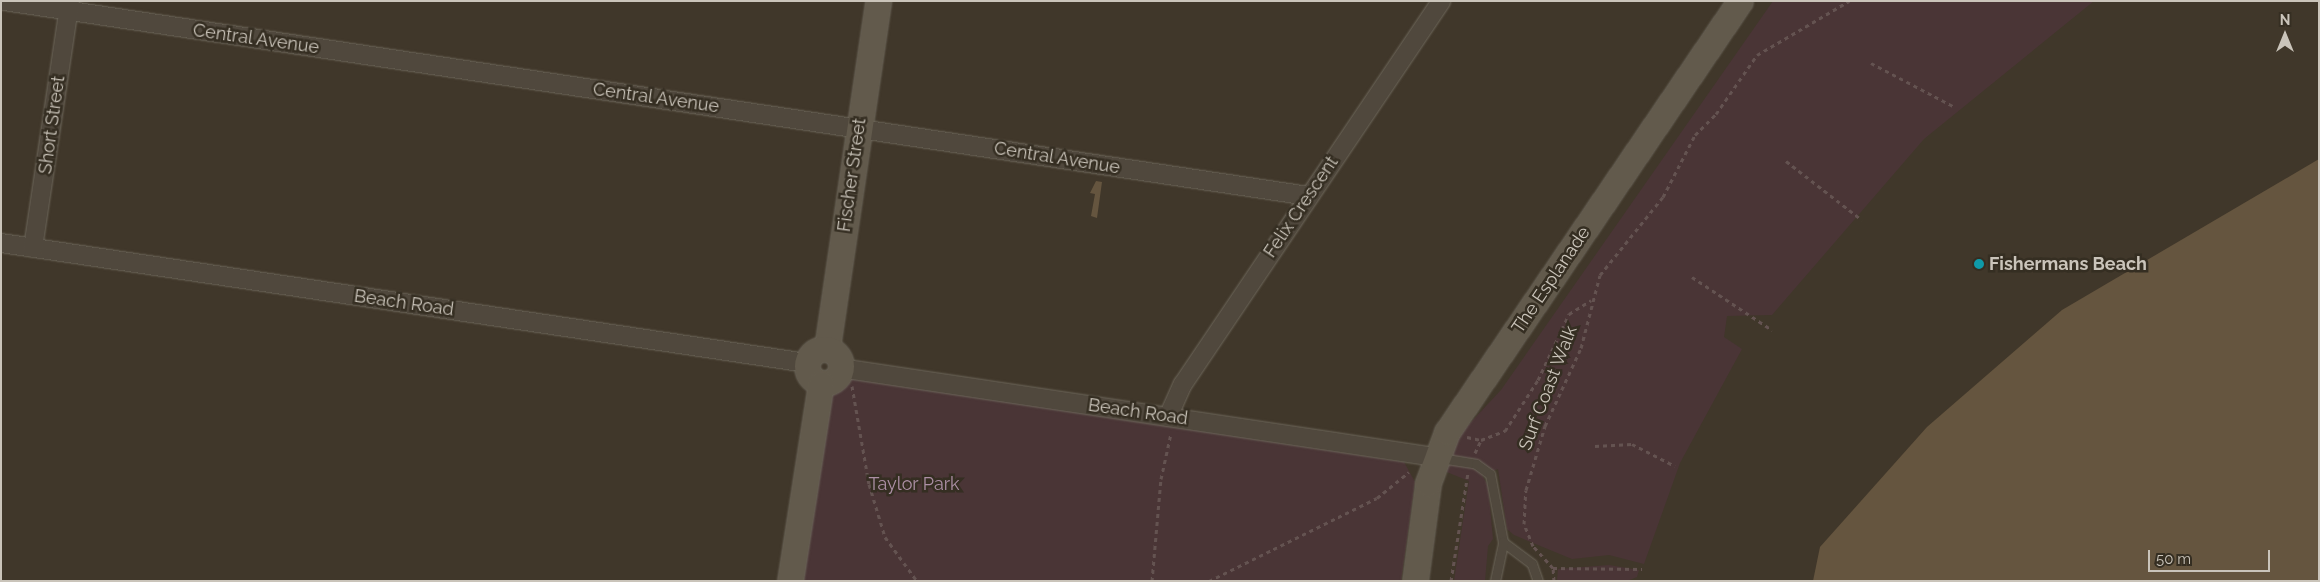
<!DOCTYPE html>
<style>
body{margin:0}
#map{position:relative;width:2320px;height:582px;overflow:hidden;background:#40372a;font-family:Raleway,sans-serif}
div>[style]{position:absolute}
.green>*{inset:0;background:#4a3536}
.water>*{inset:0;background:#65553f}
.path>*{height:3px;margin-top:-1.5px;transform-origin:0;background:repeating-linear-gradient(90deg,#645351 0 4px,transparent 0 8px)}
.roads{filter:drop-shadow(0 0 1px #6d675b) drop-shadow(0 0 1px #6d675b)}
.lane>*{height:9px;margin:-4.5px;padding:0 4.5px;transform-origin:4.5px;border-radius:4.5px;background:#50483d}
.street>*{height:18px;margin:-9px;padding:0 9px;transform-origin:9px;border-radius:9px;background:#50483d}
.secondary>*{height:25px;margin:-12.5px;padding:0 12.5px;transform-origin:12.5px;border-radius:12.5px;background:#625a4c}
.secondary>.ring{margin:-12.5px;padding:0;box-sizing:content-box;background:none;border:25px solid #625a4c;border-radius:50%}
.dots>*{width:14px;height:14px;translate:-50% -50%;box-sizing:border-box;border:2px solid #352e22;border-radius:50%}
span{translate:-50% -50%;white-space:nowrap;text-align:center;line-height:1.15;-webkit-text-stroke:5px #352e22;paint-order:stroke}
.street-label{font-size:18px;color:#cac4ba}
.poi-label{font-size:18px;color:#cac4ba;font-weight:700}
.left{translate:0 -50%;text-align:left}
.park-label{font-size:18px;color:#ad90a6}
.frame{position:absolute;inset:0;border:2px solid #cac4ba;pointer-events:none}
.north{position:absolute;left:2260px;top:10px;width:50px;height:50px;-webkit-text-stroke:4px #352e22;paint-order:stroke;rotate:0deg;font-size:14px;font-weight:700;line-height:20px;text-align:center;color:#cac4ba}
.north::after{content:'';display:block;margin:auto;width:18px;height:22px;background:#cac4ba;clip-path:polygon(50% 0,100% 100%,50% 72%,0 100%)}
.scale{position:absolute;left:2148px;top:550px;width:122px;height:22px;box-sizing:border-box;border:2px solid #cac4ba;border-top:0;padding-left:6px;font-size:15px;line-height:18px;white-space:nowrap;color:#cac4ba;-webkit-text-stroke:4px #352e22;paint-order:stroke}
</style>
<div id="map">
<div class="green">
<i style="clip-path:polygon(1773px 1px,2094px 1px,1924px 139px,1772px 315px,1727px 316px,1724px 337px,1742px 349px,1680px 463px,1644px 564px,1609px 555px,1572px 559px,1514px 535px,1507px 529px,1498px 469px,1482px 475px,1488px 486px,1493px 539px,1488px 546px,1485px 581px,1454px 581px,1469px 481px,1444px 471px,1458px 436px,1501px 390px)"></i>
<i style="clip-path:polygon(850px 377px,1404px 462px,1415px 482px,1401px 581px,801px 581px,831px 388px)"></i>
<i style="clip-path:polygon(1609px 565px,1639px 570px,1637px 577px,1627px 581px,1557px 581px,1558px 569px)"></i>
</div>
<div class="water">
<i style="clip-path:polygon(2319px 159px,2319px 581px,1813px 581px,1820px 547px,1927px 427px,2062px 310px)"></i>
<i style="clip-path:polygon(1096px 181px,1102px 182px,1097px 218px,1091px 216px,1095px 194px,1090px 193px)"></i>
</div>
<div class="path">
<i style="left:1871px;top:63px;width:93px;rotate:27.7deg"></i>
<i style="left:1786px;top:161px;width:96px;rotate:37.8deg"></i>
<i style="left:1692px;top:277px;width:96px;rotate:33.5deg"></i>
<i style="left:852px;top:386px;width:99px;rotate:80.2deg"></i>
<i style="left:869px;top:484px;width:55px;rotate:73.2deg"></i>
<i style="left:885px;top:537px;width:54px;rotate:54deg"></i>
<i style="left:1467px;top:437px;width:14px;rotate:12deg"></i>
<i style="left:1595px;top:446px;width:37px;rotate:-3deg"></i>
<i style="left:1632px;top:444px;width:48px;rotate:27.1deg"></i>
<i style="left:1475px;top:453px;width:14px;rotate:-65deg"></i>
<i style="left:1481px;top:440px;width:26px;rotate:-21deg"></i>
<i style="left:1505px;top:431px;width:61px;rotate:-57.1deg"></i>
<i style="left:1538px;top:380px;width:73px;rotate:-64.8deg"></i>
<i style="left:1569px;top:314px;width:26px;rotate:-32deg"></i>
<i style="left:1553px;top:568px;width:89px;rotate:0.6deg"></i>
<i style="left:1152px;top:581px;width:102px;rotate:-85deg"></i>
<i style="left:1161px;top:479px;width:47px;rotate:-77.7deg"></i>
<i style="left:1209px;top:581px;width:187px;rotate:-26.3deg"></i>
<i style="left:1377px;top:498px;width:41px;rotate:-39.1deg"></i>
<i style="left:1451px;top:581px;width:109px;rotate:-81.1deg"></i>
<i style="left:1554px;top:581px;width:13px;rotate:-94deg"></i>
<i style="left:1553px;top:568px;width:30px;rotate:-132deg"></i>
<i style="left:1533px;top:546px;width:24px;rotate:-112deg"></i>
<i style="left:1524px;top:524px;width:34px;rotate:-87deg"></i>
<i style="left:1526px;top:490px;width:67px;rotate:-73.5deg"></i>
<i style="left:1545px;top:426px;width:86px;rotate:-65.2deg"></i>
<i style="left:1581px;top:348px;width:75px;rotate:-75.4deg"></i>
<i style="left:1600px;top:275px;width:100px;rotate:-51.1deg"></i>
<i style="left:1663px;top:197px;width:70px;rotate:-62.7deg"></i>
<i style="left:1695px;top:135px;width:30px;rotate:-45deg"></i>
<i style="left:1716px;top:114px;width:72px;rotate:-55.2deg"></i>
<i style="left:1757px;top:55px;width:107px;rotate:-30.4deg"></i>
</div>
<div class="roads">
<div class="lane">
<i style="left:1440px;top:458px;width:36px;rotate:9deg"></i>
<i style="left:1476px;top:464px;width:17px;rotate:36deg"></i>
<i style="left:1490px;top:474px;width:69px;rotate:79.2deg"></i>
<i style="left:1503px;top:542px;width:36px;rotate:37deg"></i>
<i style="left:1532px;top:564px;width:18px;rotate:71deg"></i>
<i style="left:1495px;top:581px;width:40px;rotate:-78deg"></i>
</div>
<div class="street">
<i style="left:4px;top:1px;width:1318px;rotate:8.5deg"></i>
<i style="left:1px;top:243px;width:815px;rotate:8.47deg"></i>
<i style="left:33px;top:248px;width:250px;rotate:-81.5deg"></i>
<i style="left:840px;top:368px;width:602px;rotate:8.51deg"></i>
<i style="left:1168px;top:417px;width:36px;rotate:-66deg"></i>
<i style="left:1183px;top:384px;width:462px;rotate:-56deg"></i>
</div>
<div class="secondary">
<i style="left:827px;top:348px;width:351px;rotate:-81.6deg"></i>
<i class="ring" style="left:807px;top:349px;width:9px;height:9px"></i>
<i style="left:790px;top:581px;width:200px;rotate:-81.1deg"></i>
<i style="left:1415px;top:581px;width:99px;rotate:-82.4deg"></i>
<i style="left:1428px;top:483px;width:54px;rotate:-69.6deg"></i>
<i style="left:1447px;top:432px;width:521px;rotate:-55.79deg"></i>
</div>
</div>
<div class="dots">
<i style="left:1979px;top:264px;background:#0f9aa8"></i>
</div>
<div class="street-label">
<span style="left:256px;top:39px;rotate:8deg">Central Avenue</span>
<span style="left:656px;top:98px;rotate:8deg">Central Avenue</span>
<span style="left:52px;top:125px;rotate:-82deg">Short Street</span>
<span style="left:1057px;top:158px;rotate:9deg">Central Avenue</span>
<span style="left:852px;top:175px;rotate:-82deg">Fischer Street</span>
<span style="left:1301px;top:207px;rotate:-56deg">Felix Crescent</span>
<span style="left:1551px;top:280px;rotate:-56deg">The Esplanade</span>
<span style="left:404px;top:303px;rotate:8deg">Beach Road</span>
<span style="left:1548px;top:388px;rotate:-69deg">Surf Coast Walk</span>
<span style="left:1138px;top:412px;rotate:8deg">Beach Road</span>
</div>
<div class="poi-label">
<span class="left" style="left:1989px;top:264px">Fishermans Beach</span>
</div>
<div class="park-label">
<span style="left:914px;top:484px">Taylor Park</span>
</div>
<div class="frame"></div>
<div class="north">N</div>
<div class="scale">50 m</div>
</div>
